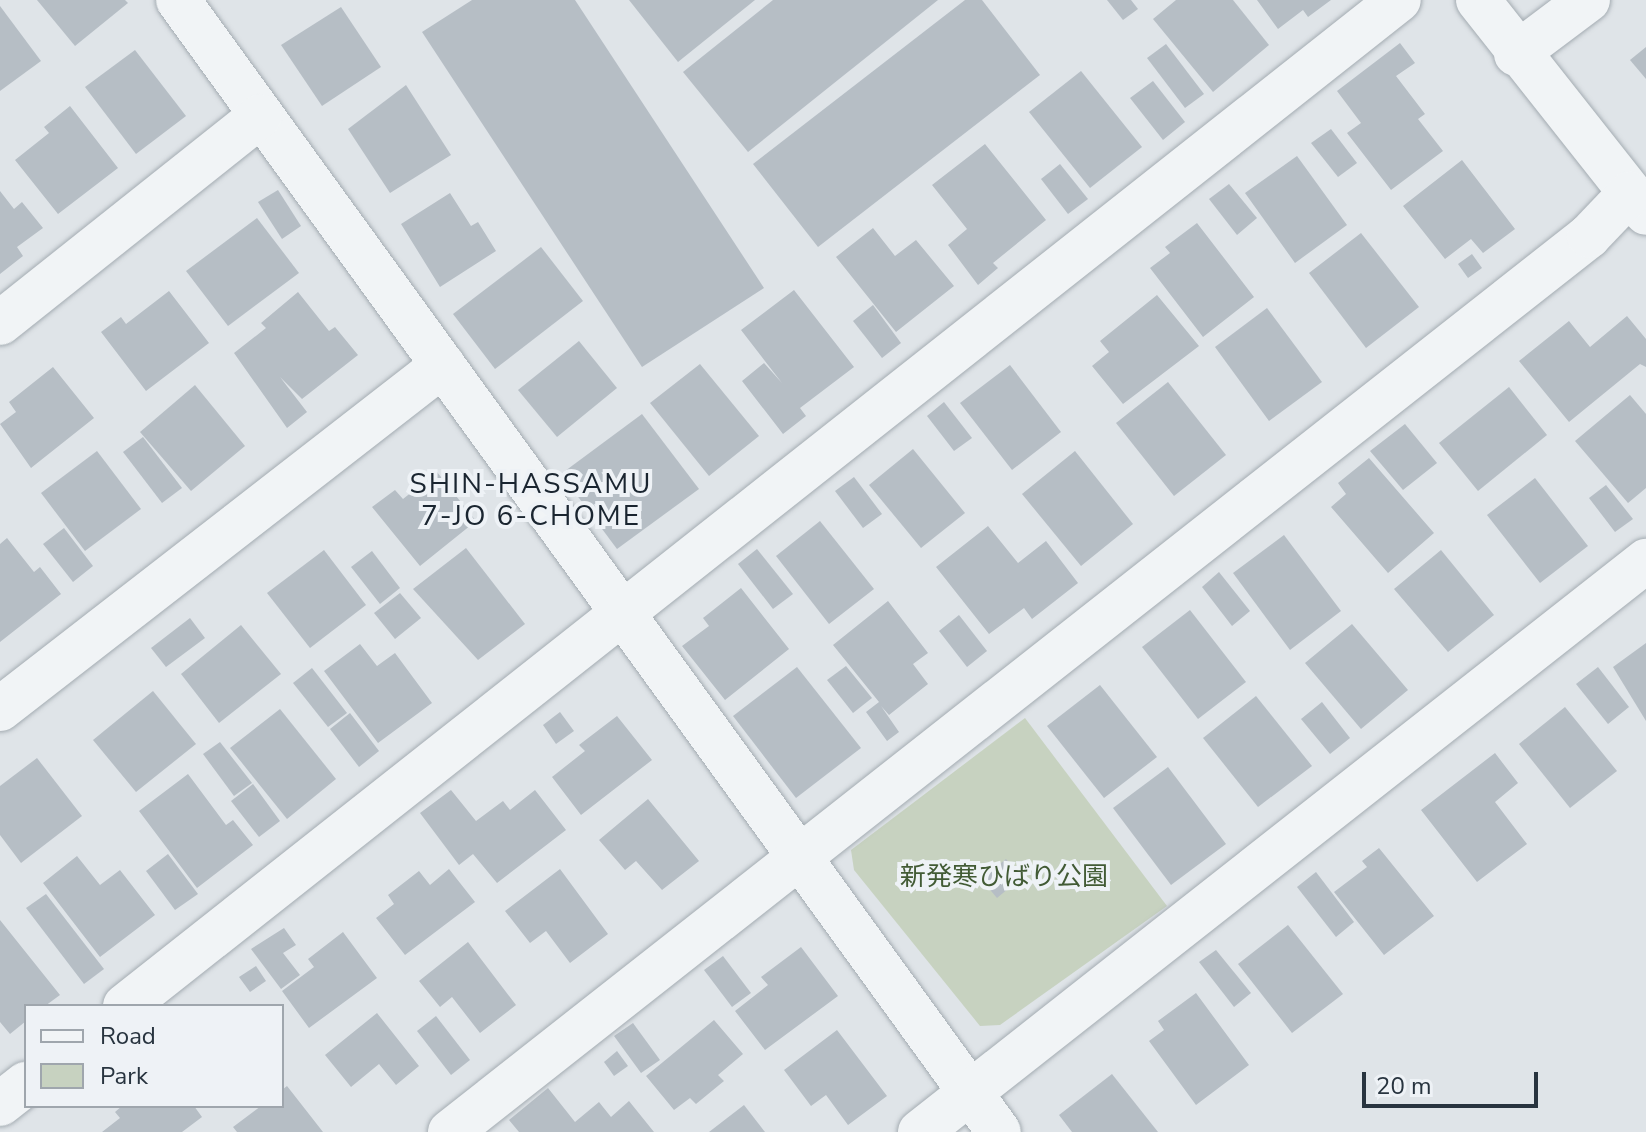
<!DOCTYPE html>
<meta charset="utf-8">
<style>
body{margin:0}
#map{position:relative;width:1646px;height:1132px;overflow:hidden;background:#dfe4e8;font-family:"Nunito Sans","Noto Sans JP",sans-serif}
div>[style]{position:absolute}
.green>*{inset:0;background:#c7d2c0}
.building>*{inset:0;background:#b6bec5}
.roads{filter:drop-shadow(0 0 2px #a4acb2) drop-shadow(0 0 2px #a4acb2)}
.minor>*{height:44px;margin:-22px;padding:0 22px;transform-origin:22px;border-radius:22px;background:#f1f4f6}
span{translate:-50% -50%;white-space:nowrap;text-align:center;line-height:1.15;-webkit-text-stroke:8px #eef2f6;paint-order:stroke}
.park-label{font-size:26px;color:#425b35}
.neighbourhood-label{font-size:28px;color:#1a2530;letter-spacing:2px}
.legend{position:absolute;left:24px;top:1004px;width:260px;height:104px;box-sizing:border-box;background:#eef2f6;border:2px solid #9fa6ad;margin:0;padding:10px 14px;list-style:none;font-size:24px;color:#28343f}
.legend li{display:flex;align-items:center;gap:16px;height:40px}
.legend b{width:40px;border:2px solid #9fa6ad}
.scale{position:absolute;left:1362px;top:1072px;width:176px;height:36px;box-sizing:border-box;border:4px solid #28343f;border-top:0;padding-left:10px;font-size:24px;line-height:28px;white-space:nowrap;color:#28343f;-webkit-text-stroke:6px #eef2f6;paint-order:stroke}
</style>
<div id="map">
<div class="green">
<i style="clip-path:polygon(1025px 718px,1167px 906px,1000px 1025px,980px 1026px,854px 870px,851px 850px)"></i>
</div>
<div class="building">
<i style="clip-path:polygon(37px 0,125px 0,128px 3px,75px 46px)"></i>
<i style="clip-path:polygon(472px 0,575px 0,764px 288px,642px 367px,422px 32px)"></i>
<i style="clip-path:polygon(629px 0,755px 0,678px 62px)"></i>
<i style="clip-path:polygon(773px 0,938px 0,748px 152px,683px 72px)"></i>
<i style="clip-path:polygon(965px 0,982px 0,1040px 75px,818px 247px,753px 164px)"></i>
<i style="clip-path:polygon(1107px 0,1131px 0,1138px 9px,1123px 20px)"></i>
<i style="clip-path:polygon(1176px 0,1233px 0,1269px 45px,1213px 92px,1153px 19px)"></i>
<i style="clip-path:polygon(1257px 0,1331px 0,1308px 17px,1303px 10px,1278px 29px)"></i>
<i style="clip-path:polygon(0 6px,41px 61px,0 91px)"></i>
<i style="clip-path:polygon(341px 7px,381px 67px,322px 106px,281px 45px)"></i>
<i style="clip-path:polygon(1400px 43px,1415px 63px,1396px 76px,1425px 114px,1418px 119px,1443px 151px,1391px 190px,1347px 133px,1361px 123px,1337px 91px)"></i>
<i style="clip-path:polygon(1166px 44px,1204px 94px,1185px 108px,1147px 58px)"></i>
<i style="clip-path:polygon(1646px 47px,1646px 79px,1630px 60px)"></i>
<i style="clip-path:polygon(135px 50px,186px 116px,136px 154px,85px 87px)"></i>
<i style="clip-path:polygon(1081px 71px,1142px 147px,1090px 188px,1029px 112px)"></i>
<i style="clip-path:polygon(1153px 81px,1185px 122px,1163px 140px,1130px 98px)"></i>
<i style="clip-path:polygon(406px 85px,451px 155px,390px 193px,348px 129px)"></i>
<i style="clip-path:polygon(70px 106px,118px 168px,58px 214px,15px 160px,49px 133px,44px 127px)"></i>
<i style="clip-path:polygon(1331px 129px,1357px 163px,1338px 177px,1311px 143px)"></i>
<i style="clip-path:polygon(985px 144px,1046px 220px,993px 263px,998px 268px,978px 285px,948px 245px,967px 229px,932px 185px)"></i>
<i style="clip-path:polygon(1297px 156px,1347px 225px,1295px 263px,1245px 193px)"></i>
<i style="clip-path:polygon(1462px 160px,1515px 229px,1483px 253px,1471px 239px,1445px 259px,1403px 206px)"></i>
<i style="clip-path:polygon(1060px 164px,1088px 199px,1068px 214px,1041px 179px)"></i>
<i style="clip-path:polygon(1229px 184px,1257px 218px,1237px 235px,1209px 199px)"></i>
<i style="clip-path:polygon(278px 190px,301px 226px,282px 239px,258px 202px)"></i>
<i style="clip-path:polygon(0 191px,14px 209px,22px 202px,43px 228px,17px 247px,23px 256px,0 274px)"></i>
<i style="clip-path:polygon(450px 193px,471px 226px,478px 222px,496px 251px,440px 287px,401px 224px)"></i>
<i style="clip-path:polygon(257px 218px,299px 273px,228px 326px,186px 271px)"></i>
<i style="clip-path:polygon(1197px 223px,1254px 297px,1203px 337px,1150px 268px,1170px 253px,1165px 247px)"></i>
<i style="clip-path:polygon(873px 228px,895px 256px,916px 240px,954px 286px,896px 332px,836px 257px)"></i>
<i style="clip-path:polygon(1361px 233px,1419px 307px,1366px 348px,1309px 273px)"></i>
<i style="clip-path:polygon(541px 247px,583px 301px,495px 369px,453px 314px)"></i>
<i style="clip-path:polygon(1472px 254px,1482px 268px,1468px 278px,1458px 264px)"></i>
<i style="clip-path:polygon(794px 290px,854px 367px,800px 408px,806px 416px,783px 434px,742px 381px,764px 363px,782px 383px,741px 330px)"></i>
<i style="clip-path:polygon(169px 291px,209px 343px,146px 391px,101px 332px,121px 317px,126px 324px)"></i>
<i style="clip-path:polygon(298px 292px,329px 331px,335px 327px,358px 355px,302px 399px,280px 377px,307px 412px,287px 428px,234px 353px,266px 328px,261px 323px)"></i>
<i style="clip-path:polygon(1157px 295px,1199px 346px,1123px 404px,1092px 366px,1109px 352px,1100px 341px)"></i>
<i style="clip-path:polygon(873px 305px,901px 343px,882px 358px,853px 321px)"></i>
<i style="clip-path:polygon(1267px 308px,1322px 382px,1269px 421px,1215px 347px)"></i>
<i style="clip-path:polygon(1627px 316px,1646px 339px,1646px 367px,1640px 364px,1569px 422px,1519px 361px,1569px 321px,1590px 347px)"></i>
<i style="clip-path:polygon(579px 341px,617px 388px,557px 437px,518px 390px)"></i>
<i style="clip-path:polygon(700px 364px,759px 436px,709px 476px,650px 403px)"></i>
<i style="clip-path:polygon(1010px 365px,1061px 432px,1012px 470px,960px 403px)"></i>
<i style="clip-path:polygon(53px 367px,94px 418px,31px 468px,0 424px,16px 412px,9px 402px)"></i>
<i style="clip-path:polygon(1168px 382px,1226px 455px,1174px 496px,1116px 423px)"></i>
<i style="clip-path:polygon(195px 385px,245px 446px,191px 491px,140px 432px)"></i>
<i style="clip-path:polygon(1509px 387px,1547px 435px,1478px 491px,1439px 443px)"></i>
<i style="clip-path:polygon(1630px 395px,1646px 414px,1646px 488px,1628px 503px,1575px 441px)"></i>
<i style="clip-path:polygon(944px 402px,972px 438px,954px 451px,927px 416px)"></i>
<i style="clip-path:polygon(642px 414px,699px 489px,617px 549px,561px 474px)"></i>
<i style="clip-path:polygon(1405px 424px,1437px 463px,1403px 490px,1370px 451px)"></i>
<i style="clip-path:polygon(143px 437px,182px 488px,162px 503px,123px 452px)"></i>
<i style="clip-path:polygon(913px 449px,965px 513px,921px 548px,869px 485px)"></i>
<i style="clip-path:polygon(97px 451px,141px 509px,85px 551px,41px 493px)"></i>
<i style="clip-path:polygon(1075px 451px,1133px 524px,1081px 566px,1022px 494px)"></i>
<i style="clip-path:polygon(1369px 458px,1434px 533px,1388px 573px,1331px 507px,1346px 494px,1338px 483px)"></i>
<i style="clip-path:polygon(437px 472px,476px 521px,420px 566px,372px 507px,395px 490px,403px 499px)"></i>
<i style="clip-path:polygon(854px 477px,882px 514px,863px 528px,835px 491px)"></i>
<i style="clip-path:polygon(1535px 478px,1588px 546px,1540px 583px,1487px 515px)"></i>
<i style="clip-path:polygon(1606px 485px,1633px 519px,1615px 532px,1589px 498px)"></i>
<i style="clip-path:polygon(820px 521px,874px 589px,829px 624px,776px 556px)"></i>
<i style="clip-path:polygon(988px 526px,1018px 563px,1046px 541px,1078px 583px,1032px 619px,1024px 608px,989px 634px,936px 567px)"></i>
<i style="clip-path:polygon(64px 528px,93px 566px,73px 582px,43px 544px)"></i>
<i style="clip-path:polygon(1284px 535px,1341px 611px,1290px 650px,1233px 573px)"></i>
<i style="clip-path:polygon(7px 538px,34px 572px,40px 567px,61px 594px,0 642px,0 544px)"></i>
<i style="clip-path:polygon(466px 548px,525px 624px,478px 660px,413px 589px)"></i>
<i style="clip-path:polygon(757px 549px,793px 594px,773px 609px,738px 564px)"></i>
<i style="clip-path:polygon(324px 550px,366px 605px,310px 648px,267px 593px)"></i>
<i style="clip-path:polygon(1441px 550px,1494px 615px,1448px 652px,1394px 589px)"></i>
<i style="clip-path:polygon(372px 551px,400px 588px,380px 604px,351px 567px)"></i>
<i style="clip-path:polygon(1219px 572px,1250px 611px,1232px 626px,1202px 587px)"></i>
<i style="clip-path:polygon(741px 588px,789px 649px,725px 700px,682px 646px,709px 626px,703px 618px)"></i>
<i style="clip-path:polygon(400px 593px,421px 618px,395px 639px,374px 613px)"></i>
<i style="clip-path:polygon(888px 601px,928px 653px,913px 664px,928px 684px,889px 715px,881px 706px,899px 732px,887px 741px,866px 712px,879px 702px,833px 645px)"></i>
<i style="clip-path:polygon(1190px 610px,1246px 682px,1198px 719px,1142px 647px)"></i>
<i style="clip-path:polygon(959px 615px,987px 651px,967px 667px,939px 631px)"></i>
<i style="clip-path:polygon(190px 618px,205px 638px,166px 667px,151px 648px)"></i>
<i style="clip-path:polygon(1352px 624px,1408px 690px,1361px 729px,1305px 663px)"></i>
<i style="clip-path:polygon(241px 625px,281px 674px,219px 723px,181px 674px)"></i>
<i style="clip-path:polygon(1646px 643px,1646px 721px,1613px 667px)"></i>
<i style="clip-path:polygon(360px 644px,377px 666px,395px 653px,432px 703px,378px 743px,324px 671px)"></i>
<i style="clip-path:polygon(846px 666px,872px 698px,853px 713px,827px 680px)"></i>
<i style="clip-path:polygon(797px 667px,861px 748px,796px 798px,733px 716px)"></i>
<i style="clip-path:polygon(1598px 667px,1629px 707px,1608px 724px,1576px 684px)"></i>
<i style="clip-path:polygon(312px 668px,347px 713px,328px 727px,293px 683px)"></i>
<i style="clip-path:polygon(1100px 685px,1157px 757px,1104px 798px,1047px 726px)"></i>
<i style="clip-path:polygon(153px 691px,196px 744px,136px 792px,93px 740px)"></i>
<i style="clip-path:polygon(1256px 696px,1312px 766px,1258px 807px,1203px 738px)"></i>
<i style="clip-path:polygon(1322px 702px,1350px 738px,1330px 754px,1301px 719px)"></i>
<i style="clip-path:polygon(1565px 707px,1617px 771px,1570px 808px,1519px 744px)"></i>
<i style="clip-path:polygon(280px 709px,336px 779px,287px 819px,230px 748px)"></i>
<i style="clip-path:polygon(560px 712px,574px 731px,556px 744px,543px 725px)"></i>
<i style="clip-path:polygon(350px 713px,379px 751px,359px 767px,330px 729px)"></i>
<i style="clip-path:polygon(617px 716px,652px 760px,581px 815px,552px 777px,585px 751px,579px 745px)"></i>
<i style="clip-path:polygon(220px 742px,252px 783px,234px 796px,203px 754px)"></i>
<i style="clip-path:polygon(1495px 753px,1518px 783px,1495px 802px,1527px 844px,1477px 882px,1421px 810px)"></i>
<i style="clip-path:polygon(37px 758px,82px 816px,21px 863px,0 835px,0 786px)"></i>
<i style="clip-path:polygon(1168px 767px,1226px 844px,1171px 885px,1113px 808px)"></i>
<i style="clip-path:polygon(188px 774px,226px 825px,233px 820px,253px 845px,197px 888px,139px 811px)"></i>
<i style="clip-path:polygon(253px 784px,280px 821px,259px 837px,231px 801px)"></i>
<i style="clip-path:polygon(451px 790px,476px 821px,503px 801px,510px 810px,535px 790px,566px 830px,497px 883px,473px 854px,459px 865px,420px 813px)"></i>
<i style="clip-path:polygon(648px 799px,699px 861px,662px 890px,636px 861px,625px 870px,599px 840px)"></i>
<i style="clip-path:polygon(1379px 848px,1434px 916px,1384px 955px,1334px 892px,1367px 867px,1362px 861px)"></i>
<i style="clip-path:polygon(168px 854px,198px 894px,175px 910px,146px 871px)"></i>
<i style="clip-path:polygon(77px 856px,100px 885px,120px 870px,155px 915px,100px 957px,43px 883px)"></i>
<i style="clip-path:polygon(1006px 859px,1021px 878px,997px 898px,981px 879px)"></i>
<i style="clip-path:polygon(449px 869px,475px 902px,405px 955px,376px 918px,394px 904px,388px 895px,419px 871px,430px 885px)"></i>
<i style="clip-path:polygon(560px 869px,608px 934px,570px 963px,546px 931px,530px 943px,505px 911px)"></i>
<i style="clip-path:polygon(1316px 872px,1354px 922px,1336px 937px,1297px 887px)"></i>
<i style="clip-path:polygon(46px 894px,104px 969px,84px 984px,26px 908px)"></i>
<i style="clip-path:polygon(0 920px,60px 995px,45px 1006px,26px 1006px,26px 1021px,10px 1034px,0 1022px)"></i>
<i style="clip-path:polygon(1288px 925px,1343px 994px,1292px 1033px,1238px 964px)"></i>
<i style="clip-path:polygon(284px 928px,296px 945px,283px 953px,300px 975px,281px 989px,251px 949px)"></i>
<i style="clip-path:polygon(343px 932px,377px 978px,309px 1028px,282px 991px,314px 967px,308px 959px)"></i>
<i style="clip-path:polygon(468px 942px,516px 1005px,480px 1033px,452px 997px,440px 1007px,419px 981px)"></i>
<i style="clip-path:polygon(801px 947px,838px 996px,765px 1050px,735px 1011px,768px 985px,761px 977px)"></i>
<i style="clip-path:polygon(1216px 950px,1251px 993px,1234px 1007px,1199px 962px)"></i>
<i style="clip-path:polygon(723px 956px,751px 993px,732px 1007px,704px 970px)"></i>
<i style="clip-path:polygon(256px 966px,266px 981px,250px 992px,239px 977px)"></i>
<i style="clip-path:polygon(1196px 993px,1249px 1065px,1196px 1105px,1149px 1041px,1164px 1030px,1158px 1021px)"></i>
<i style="clip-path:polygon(377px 1013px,419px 1066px,396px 1085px,379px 1064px,351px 1087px,325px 1055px)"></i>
<i style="clip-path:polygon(436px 1016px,470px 1060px,451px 1075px,417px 1031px)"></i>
<i style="clip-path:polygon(714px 1020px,743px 1054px,718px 1075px,724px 1081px,696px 1104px,690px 1098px,674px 1110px,646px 1076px)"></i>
<i style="clip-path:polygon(633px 1023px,660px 1060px,641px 1073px,614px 1036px)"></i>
<i style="clip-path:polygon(837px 1030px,887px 1096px,848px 1125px,826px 1095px,811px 1106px,784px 1070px)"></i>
<i style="clip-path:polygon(617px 1051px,628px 1066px,614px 1076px,604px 1062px)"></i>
<i style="clip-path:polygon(1112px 1074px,1158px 1132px,1072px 1132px,1059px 1115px)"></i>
<i style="clip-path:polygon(287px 1086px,323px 1132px,237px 1132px,233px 1127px,261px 1106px,282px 1106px,282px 1090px)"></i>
<i style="clip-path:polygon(548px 1088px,575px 1122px,599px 1102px,611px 1117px,629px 1101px,654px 1132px,519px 1132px,509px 1120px)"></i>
<i style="clip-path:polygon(744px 1105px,765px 1132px,709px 1132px)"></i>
<i style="clip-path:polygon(122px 1106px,194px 1106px,202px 1117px,182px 1132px,102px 1132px,120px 1118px,115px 1112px)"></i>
</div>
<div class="roads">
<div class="minor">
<i style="left:178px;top:0;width:1398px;rotate:54.05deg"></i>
<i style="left:1478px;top:0;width:271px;rotate:51.7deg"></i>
<i style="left:1516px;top:54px;width:90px;rotate:-36.9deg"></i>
<i style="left:0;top:323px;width:332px;rotate:-38.5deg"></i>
<i style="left:0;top:709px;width:561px;rotate:-37.83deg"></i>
<i style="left:125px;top:1006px;width:1623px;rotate:-38.3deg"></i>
<i style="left:0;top:1104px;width:33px;rotate:-38deg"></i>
<i style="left:450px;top:1132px;width:1449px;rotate:-38.19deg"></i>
<i style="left:1589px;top:236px;width:59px;rotate:-46.4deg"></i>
<i style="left:920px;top:1132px;width:924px;rotate:-38.19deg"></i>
</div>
</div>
<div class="park-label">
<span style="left:1004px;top:877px">新発寒ひばり公園</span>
</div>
<div class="neighbourhood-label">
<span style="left:531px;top:500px">SHIN-HASSAMU<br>7-JO 6-CHOME</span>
</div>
<ul class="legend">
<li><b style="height:10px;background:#f1f4f6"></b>Road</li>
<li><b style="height:22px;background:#c7d2c0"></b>Park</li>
</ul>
<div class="scale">20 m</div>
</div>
